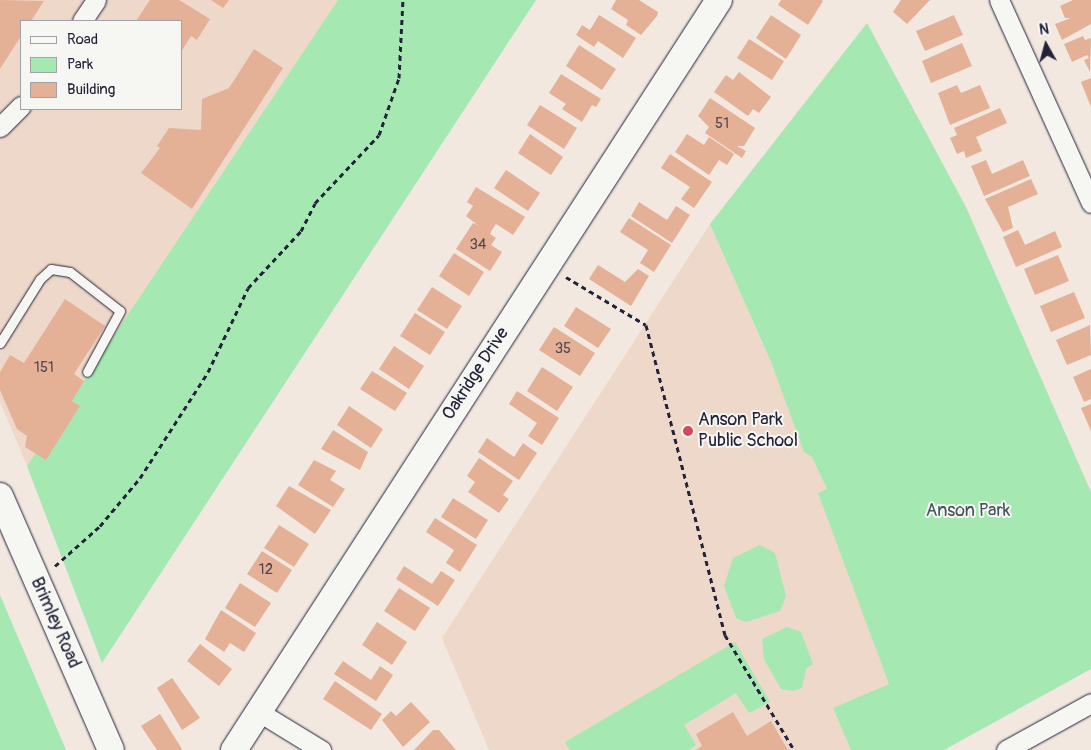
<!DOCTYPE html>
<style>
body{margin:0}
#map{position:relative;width:1091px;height:750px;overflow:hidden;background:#f2e8e0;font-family:Pangolin,sans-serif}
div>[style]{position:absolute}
.built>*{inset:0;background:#eed8ca}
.green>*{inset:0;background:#a5e8b2}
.building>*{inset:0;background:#e4b196}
.path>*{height:3px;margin-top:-1.5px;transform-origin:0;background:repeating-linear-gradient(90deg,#22223b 0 5px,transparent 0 9px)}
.roads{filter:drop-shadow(0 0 1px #22223b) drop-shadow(0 0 1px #22223b)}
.lane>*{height:9px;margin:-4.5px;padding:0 4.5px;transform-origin:4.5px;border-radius:4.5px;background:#f6f6f2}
.street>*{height:19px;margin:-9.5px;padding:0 9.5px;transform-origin:9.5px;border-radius:9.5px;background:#f6f6f2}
.secondary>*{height:26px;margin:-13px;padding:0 13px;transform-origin:13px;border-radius:13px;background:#f6f6f2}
.dots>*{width:14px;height:14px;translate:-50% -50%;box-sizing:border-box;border:2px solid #f6f6f2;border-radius:50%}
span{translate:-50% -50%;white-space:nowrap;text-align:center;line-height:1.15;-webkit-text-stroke:4px #f6f6f2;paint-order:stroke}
.number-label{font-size:15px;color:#524652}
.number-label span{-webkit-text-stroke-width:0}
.street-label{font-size:18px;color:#22223b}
.poi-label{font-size:18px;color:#22223b}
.left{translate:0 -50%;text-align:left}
.park-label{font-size:18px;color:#435459}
.legend{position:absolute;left:20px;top:20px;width:162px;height:90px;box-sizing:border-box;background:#f6f6f2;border:1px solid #a1a1a9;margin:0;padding:6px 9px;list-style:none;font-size:15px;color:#22223b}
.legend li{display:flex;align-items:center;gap:10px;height:25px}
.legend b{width:25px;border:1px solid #a1a1a9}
.north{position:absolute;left:1021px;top:20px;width:50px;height:50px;-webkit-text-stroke:4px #f6f6f2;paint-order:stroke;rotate:353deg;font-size:14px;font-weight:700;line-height:20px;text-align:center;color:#22223b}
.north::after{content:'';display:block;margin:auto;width:18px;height:22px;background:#22223b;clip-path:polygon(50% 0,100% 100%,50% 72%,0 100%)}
</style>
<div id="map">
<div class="built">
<i style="clip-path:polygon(evenodd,0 0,338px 0,27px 466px,0 402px,0 0,21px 21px,181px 21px,181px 109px,21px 109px,21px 21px)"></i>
<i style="clip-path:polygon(710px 224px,909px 676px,833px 708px,851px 750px,489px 750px,442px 638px)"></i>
</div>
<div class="green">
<i style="clip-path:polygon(338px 0,536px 0,102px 663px,27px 466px)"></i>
<i style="clip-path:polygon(867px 23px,966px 207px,1091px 492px,1091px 669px,944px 750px,851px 750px,833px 708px,889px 684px,818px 493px,827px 489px,812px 457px,804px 452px,771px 362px,710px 224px)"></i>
<i style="clip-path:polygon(760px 545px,775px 553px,786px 596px,780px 611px,746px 622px,736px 618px,724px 586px,733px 558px)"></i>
<i style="clip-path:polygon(0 595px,66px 750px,0 750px)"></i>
<i style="clip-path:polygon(787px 627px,801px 632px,813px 664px,806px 669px,802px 688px,794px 691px,781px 689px,764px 659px,762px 639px)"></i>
<i style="clip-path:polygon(735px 642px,770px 702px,749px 713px,736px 693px,684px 725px,696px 745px,689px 750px,570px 750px,565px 742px)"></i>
</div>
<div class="building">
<i style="clip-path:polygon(0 0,44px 1px,31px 21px,21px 21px,21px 36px,0 69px)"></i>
<i style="clip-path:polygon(150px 0,179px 0,210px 19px,197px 40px,191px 36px,181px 52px,181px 21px,136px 21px)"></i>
<i style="clip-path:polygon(211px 0,229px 0,223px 8px)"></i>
<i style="clip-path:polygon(616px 0,639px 0,658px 12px,657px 16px,641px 35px,626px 25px,628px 20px,611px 9px)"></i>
<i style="clip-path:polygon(781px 0,821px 0,823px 1px,808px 25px,778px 5px)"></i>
<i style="clip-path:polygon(901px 0,930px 0,907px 24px,893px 12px)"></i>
<i style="clip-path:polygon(1073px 0,1091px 0,1091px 24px,1062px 40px,1055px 24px,1071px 18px,1065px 18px,1060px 6px)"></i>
<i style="clip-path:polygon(599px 15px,636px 38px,623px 58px,598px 41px,594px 47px,576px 35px,582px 25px,590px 30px)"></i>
<i style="clip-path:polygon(771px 15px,801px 35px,786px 59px,756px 38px)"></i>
<i style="clip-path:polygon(954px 15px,963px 35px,925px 51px,916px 31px)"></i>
<i style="clip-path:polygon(1083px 36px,1085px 40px,1091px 38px,1090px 72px,1084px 60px,1089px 58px,1087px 55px,1072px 62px,1064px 44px)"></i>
<i style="clip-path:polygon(749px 39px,784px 61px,772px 80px,737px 58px)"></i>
<i style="clip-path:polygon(962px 43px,972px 66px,931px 83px,922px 61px)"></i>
<i style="clip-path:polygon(579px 45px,616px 69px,602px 90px,566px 66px)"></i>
<i style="clip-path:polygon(254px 49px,283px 68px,192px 209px,141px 173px,160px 148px,157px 146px,169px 128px,201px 130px,202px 99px,229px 88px)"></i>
<i style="clip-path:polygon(739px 72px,771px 97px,759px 113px,753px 109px,748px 116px,714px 92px,726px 75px,733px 80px)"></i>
<i style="clip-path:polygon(561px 74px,601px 99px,596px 107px,592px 105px,582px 122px,562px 109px,566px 104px,549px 93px)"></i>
<i style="clip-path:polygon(1091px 78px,1091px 107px,1081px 82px)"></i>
<i style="clip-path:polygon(957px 85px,961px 93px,980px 85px,990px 108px,950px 125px,938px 93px)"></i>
<i style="clip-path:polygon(710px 98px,755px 128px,744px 146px,737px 146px,746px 151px,742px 158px,705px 133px,709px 127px,698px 116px)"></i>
<i style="clip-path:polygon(540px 105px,577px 128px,564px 149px,527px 125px)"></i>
<i style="clip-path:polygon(1000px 108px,1007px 123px,976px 137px,982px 151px,966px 158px,964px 151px,957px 154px,950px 138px,957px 135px,954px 128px)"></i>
<i style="clip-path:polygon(530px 134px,563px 157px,551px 175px,518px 153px)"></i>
<i style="clip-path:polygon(687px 134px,704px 145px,709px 137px,734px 154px,727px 165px,719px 160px,709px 175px,675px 152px)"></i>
<i style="clip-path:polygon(670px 154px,712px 182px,694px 208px,681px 199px,690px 187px,661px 168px)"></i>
<i style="clip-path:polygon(986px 160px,992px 174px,1023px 160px,1030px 176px,984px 196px,971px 166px)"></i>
<i style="clip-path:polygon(506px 170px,540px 193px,528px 211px,494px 188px)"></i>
<i style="clip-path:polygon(1031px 179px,1038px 194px,1008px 207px,1013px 228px,1003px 232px,985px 199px)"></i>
<i style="clip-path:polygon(476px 187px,525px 217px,513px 235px,496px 224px,492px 230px,490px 234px,496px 238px,491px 245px,502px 252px,490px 271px,456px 249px,473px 223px,479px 226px,466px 216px,473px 206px,467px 202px)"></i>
<i style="clip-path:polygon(639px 202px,667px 220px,676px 206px,690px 215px,672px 243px,631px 216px)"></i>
<i style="clip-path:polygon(629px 218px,671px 245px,654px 272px,640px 263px,648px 250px,620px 232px)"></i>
<i style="clip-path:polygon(1018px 230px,1025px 245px,1055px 231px,1062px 247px,1016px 267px,1003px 237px)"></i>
<i style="clip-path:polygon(454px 253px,484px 272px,469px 296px,439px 276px)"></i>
<i style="clip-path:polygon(1058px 255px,1069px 281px,1035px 295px,1024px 269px)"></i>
<i style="clip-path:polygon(598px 265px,625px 282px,638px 269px,649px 276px,631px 306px,589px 279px)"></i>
<i style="clip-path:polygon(432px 287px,462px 306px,447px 329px,417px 310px)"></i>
<i style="clip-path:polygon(1074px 292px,1085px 318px,1051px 332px,1040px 306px)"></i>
<i style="clip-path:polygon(65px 299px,105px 326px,74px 374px,84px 381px,72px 401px,80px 406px,46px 460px,25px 447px,27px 436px,17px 429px,0 390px,0 372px,10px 355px,24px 363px)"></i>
<i style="clip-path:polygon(576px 307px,611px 329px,598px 348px,564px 326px)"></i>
<i style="clip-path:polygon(415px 313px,445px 332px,430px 355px,400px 336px)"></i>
<i style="clip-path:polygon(1090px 325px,1091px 355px,1067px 365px,1056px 340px)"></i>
<i style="clip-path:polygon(554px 327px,595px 353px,580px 376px,539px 350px)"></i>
<i style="clip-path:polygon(394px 346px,424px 366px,409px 389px,379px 369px)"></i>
<i style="clip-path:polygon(542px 367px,573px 387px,557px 411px,527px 391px)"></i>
<i style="clip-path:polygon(1091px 369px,1091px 399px,1084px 402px,1073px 377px)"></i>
<i style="clip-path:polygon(372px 371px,407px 393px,395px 411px,360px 389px)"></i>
<i style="clip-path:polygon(517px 391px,559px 418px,542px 445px,528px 436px,537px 423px,509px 404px)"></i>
<i style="clip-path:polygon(1091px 404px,1091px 431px,1081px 408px)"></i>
<i style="clip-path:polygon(349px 406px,383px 429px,371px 448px,337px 425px)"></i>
<i style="clip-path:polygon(333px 430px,368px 452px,360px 470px,321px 449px)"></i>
<i style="clip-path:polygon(487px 438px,514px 457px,523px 443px,537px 453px,519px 480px,478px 452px)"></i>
<i style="clip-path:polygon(479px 458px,513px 481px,503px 495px,509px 499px,499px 513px,468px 492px,475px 482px,467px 476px)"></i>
<i style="clip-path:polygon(314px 460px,336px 471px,330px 480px,345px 489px,333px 507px,298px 485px)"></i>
<i style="clip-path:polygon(289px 486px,331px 510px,315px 534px,276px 506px)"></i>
<i style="clip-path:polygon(453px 498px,488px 520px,476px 539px,441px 517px)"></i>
<i style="clip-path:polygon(435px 518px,477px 545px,460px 572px,446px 563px,454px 550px,426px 532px)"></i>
<i style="clip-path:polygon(279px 525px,309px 544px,294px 567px,264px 548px)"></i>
<i style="clip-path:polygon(262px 551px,292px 570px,277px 593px,247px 574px)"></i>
<i style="clip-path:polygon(404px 566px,432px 584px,441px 571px,455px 580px,438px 606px,396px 579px)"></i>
<i style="clip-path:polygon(240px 583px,271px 603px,255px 627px,225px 608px)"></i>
<i style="clip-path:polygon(399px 588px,430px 608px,415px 631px,384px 611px)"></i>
<i style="clip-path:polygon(221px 610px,256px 633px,244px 652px,230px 643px,224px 652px,205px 639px)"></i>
<i style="clip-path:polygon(377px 622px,407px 642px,392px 665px,362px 645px)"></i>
<i style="clip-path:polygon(200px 644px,232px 669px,219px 686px,187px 661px)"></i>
<i style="clip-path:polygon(343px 661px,371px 680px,380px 666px,393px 675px,376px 701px,334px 674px)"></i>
<i style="clip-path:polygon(172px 678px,200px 718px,182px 730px,157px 688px)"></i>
<i style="clip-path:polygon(335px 681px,382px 714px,371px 730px,323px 699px)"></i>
<i style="clip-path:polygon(411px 702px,430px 722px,403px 747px,382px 720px,391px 711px,396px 716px)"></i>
<i style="clip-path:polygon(733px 712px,747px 736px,771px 721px,788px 750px,696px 750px,702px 746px,696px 734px)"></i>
<i style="clip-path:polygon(160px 714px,182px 749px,181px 750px,157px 750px,141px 726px)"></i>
<i style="clip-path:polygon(433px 730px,439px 730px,456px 750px,414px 750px)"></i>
</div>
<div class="path">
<i style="left:566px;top:277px;width:93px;rotate:31deg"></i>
<i style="left:646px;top:325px;width:320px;rotate:75.7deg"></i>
<i style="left:725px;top:635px;width:134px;rotate:59deg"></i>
<i style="left:55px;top:566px;width:60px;rotate:-41.6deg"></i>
<i style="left:100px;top:526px;width:62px;rotate:-50.2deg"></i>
<i style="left:140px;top:478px;width:126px;rotate:-57.3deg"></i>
<i style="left:208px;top:372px;width:93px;rotate:-64.5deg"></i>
<i style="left:248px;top:288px;width:78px;rotate:-47.1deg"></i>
<i style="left:301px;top:231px;width:31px;rotate:-63deg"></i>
<i style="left:315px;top:203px;width:93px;rotate:-46.7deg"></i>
<i style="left:379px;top:135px;width:60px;rotate:-70.7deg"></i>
<i style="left:399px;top:78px;width:78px;rotate:-87.1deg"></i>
</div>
<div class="roads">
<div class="lane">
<i style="left:0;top:343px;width:75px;rotate:-58deg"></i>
<i style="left:40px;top:279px;width:15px;rotate:-42deg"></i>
<i style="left:51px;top:269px;width:19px;rotate:9deg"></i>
<i style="left:70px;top:272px;width:63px;rotate:38deg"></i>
<i style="left:120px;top:311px;width:69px;rotate:118.4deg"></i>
</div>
<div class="street">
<i style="left:999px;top:0;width:223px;rotate:65.6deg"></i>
<i style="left:82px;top:21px;width:25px;rotate:-56deg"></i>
<i style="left:0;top:127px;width:30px;rotate:-45deg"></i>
<i style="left:259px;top:712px;width:73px;rotate:31.5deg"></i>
<i style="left:1006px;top:750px;width:97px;rotate:-28.9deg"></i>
</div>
<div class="secondary">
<i style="left:0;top:496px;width:277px;rotate:66.4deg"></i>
<i style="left:234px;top:750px;width:893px;rotate:-57.11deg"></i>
</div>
</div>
<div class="dots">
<i style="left:688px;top:431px;background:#d1495b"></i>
</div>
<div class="number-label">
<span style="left:722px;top:124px">51</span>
<span style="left:478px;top:245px">34</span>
<span style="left:563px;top:349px">35</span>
<span style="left:44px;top:368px">151</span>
<span style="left:266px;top:570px">12</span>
</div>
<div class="street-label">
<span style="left:476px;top:374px;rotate:-57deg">Oakridge Drive</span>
<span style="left:55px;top:623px;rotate:66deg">Brimley Road</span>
</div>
<div class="poi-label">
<span class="left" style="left:698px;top:431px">Anson Park<br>Public School</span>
</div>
<div class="park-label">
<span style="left:968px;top:511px">Anson Park</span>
</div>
<ul class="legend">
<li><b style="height:6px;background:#f6f6f2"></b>Road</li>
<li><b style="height:14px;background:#a5e8b2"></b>Park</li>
<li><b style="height:14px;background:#e4b196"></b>Building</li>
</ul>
<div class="north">N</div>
</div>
